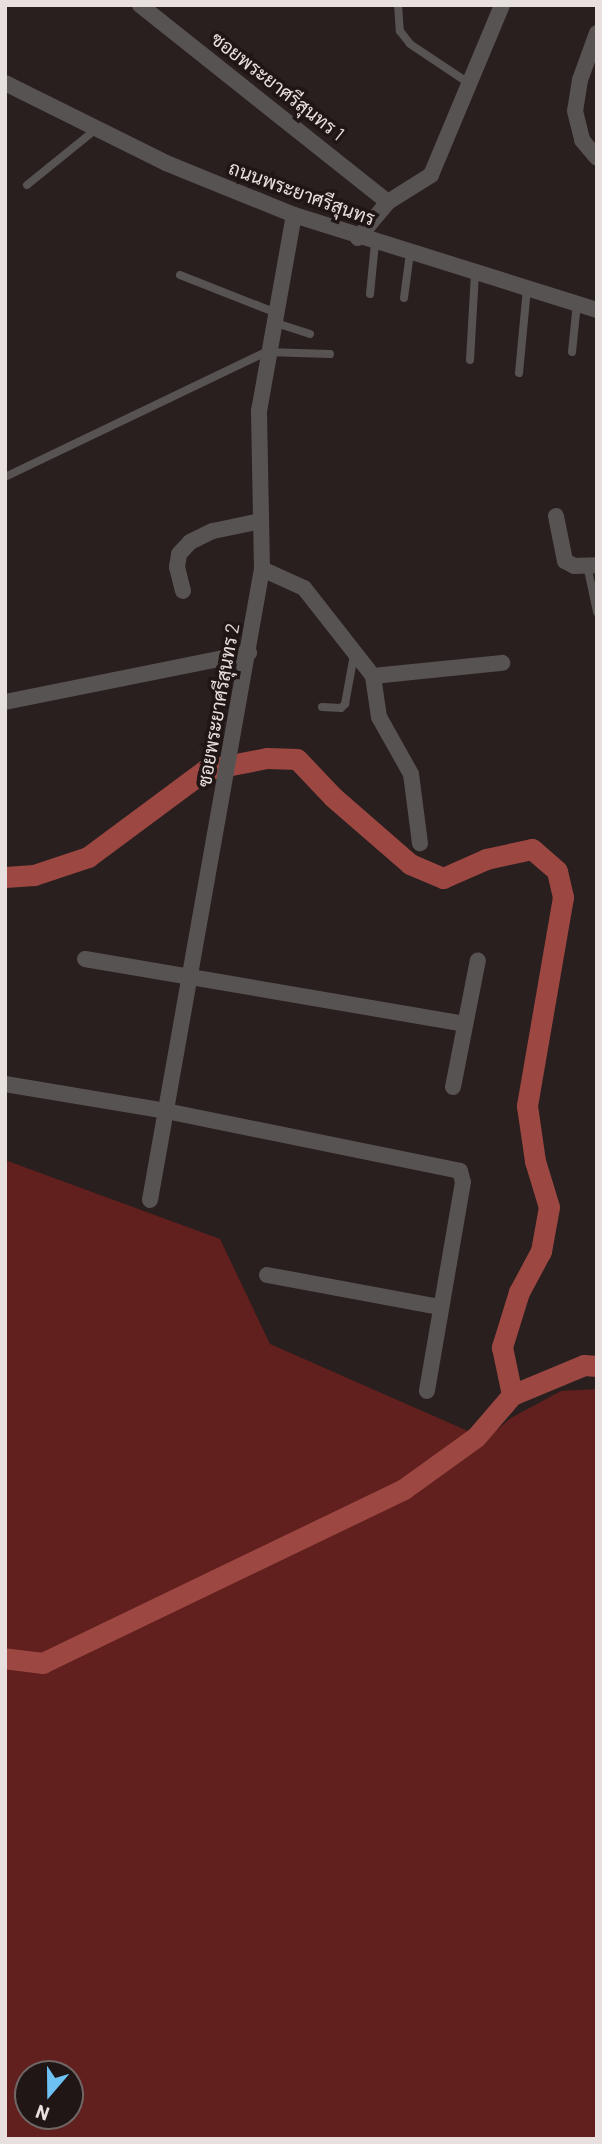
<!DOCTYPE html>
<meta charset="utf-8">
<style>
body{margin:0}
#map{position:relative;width:602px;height:2144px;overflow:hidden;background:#291f1e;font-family:Barlow,Sarabun,sans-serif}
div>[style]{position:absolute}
.green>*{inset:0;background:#611f1d}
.canal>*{height:21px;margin:-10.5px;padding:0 10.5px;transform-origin:10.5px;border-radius:10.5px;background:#9c4742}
.service>*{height:8px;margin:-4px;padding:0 4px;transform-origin:4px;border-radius:4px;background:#585353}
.minor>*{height:16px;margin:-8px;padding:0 8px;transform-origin:8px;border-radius:8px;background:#585353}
span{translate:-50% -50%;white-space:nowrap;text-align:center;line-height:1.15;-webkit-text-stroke:7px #1f1615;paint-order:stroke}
.street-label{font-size:19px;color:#e7e0df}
.frame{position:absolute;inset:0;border:7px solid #e7e0df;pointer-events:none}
.north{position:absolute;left:14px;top:2060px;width:70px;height:70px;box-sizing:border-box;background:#1f1615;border:2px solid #6f6766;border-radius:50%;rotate:200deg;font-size:19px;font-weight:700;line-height:28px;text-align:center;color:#e7e0df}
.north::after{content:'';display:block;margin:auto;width:24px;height:32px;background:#6dc2f3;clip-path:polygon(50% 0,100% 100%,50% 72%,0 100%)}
</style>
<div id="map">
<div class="green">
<i style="clip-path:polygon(evenodd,5px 1160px,220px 1239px,270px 1344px,486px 1439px,511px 1418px,561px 1391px,597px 1389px,597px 2139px,5px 2139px,5px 1160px,28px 2074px,70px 2074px,70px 2116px,28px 2116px,28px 2074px)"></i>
</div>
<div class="canal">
<i style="left:5px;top:877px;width:29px;rotate:-4deg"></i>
<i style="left:34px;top:875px;width:57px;rotate:-18.4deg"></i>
<i style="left:88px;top:857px;width:146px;rotate:-36.6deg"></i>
<i style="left:205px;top:770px;width:63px;rotate:-11deg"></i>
<i style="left:267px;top:758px;width:30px;rotate:2deg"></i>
<i style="left:297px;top:759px;width:52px;rotate:46.5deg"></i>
<i style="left:333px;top:797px;width:102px;rotate:41deg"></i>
<i style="left:410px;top:864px;width:36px;rotate:23deg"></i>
<i style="left:443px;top:878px;width:47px;rotate:-23.8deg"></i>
<i style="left:486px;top:859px;width:47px;rotate:-12.3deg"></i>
<i style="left:532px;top:849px;width:33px;rotate:41deg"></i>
<i style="left:557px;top:871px;width:27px;rotate:77deg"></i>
<i style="left:563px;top:897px;width:212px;rotate:99.8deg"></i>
<i style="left:527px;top:1106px;width:56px;rotate:81.7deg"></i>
<i style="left:535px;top:1161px;width:48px;rotate:73.1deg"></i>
<i style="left:549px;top:1207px;width:45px;rotate:100.3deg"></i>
<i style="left:541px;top:1251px;width:47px;rotate:118.2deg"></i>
<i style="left:519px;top:1292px;width:58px;rotate:107.2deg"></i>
<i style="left:502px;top:1347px;width:49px;rotate:78.2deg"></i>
<i style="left:512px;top:1395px;width:55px;rotate:130.6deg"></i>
<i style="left:476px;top:1437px;width:89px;rotate:144.2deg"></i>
<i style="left:404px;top:1489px;width:401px;rotate:154.3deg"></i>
<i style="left:43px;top:1663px;width:38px;rotate:-173deg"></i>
<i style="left:512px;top:1395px;width:78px;rotate:-22.6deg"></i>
<i style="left:584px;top:1365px;width:13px;rotate:4deg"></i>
</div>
<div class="service">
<i style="left:398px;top:5px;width:26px;rotate:86deg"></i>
<i style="left:400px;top:31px;width:16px;rotate:52deg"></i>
<i style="left:410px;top:44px;width:72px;rotate:33.7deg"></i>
<i style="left:27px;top:185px;width:87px;rotate:-39deg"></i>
<i style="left:180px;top:275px;width:101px;rotate:21.5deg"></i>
<i style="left:370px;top:294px;width:51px;rotate:-84.4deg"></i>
<i style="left:404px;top:298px;width:45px;rotate:-82.4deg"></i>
<i style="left:273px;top:322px;width:39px;rotate:18deg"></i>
<i style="left:572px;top:352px;width:49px;rotate:-84.2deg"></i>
<i style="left:470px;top:360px;width:87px;rotate:-86.7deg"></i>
<i style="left:519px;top:373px;width:85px;rotate:-84.6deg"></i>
<i style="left:5px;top:477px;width:289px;rotate:-25.6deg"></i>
<i style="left:266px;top:352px;width:64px;rotate:1.8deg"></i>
<i style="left:587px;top:565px;width:48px;rotate:78deg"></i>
<i style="left:322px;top:707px;width:19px;rotate:3deg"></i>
<i style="left:341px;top:708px;width:6px;rotate:-45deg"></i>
<i style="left:345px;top:704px;width:50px;rotate:-79.6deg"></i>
</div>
<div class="minor">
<i style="left:140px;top:5px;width:317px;rotate:38.5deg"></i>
<i style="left:597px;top:33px;width:50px;rotate:109.9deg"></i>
<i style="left:580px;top:80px;width:31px;rotate:99deg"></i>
<i style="left:575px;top:111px;width:30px;rotate:76deg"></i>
<i style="left:582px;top:140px;width:23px;rotate:50deg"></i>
<i style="left:5px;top:83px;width:180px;rotate:26.4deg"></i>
<i style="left:166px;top:163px;width:138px;rotate:22.1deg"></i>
<i style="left:294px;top:215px;width:318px;rotate:17.4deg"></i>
<i style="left:358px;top:238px;width:47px;rotate:-50.2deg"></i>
<i style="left:388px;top:202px;width:51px;rotate:-32.1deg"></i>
<i style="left:431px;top:175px;width:184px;rotate:-67.3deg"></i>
<i style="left:556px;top:516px;width:46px;rotate:78.7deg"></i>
<i style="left:565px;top:561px;width:10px;rotate:29deg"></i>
<i style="left:574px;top:566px;width:23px;rotate:-2deg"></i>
<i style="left:262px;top:569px;width:46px;rotate:24.3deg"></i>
<i style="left:304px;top:588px;width:112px;rotate:51.9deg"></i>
<i style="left:373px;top:676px;width:130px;rotate:-5.8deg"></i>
<i style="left:183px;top:591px;width:25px;rotate:-104deg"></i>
<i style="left:177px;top:567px;width:13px;rotate:-81deg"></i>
<i style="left:179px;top:554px;width:16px;rotate:-47deg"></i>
<i style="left:190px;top:542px;width:25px;rotate:-26deg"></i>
<i style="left:213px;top:531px;width:49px;rotate:-11.8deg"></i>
<i style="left:373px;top:676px;width:41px;rotate:81.7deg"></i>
<i style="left:379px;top:717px;width:65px;rotate:60.7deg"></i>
<i style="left:411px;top:774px;width:70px;rotate:82.6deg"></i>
<i style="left:5px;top:702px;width:249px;rotate:-11.4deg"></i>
<i style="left:85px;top:959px;width:385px;rotate:9.7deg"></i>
<i style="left:5px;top:1084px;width:163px;rotate:9.5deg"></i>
<i style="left:166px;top:1111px;width:300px;rotate:11.5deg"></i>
<i style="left:460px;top:1171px;width:11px;rotate:75deg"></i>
<i style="left:463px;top:1182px;width:212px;rotate:99.8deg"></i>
<i style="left:453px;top:1087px;width:129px;rotate:-78.9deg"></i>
<i style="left:150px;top:1200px;width:641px;rotate:-79.94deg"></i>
<i style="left:262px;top:569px;width:158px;rotate:-91.1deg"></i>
<i style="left:259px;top:411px;width:199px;rotate:-79.9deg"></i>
<i style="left:267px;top:1275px;width:176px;rotate:10.5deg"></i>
</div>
<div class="street-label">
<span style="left:278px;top:86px;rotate:38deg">ซอยพระยาศรีสุนทร 1</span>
<span style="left:302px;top:193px;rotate:20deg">ถนนพระยาศรีสุนทร</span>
<span style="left:218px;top:705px;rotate:-80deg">ซอยพระยาศรีสุนทร 2</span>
</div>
<div class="frame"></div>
<div class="north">N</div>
</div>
